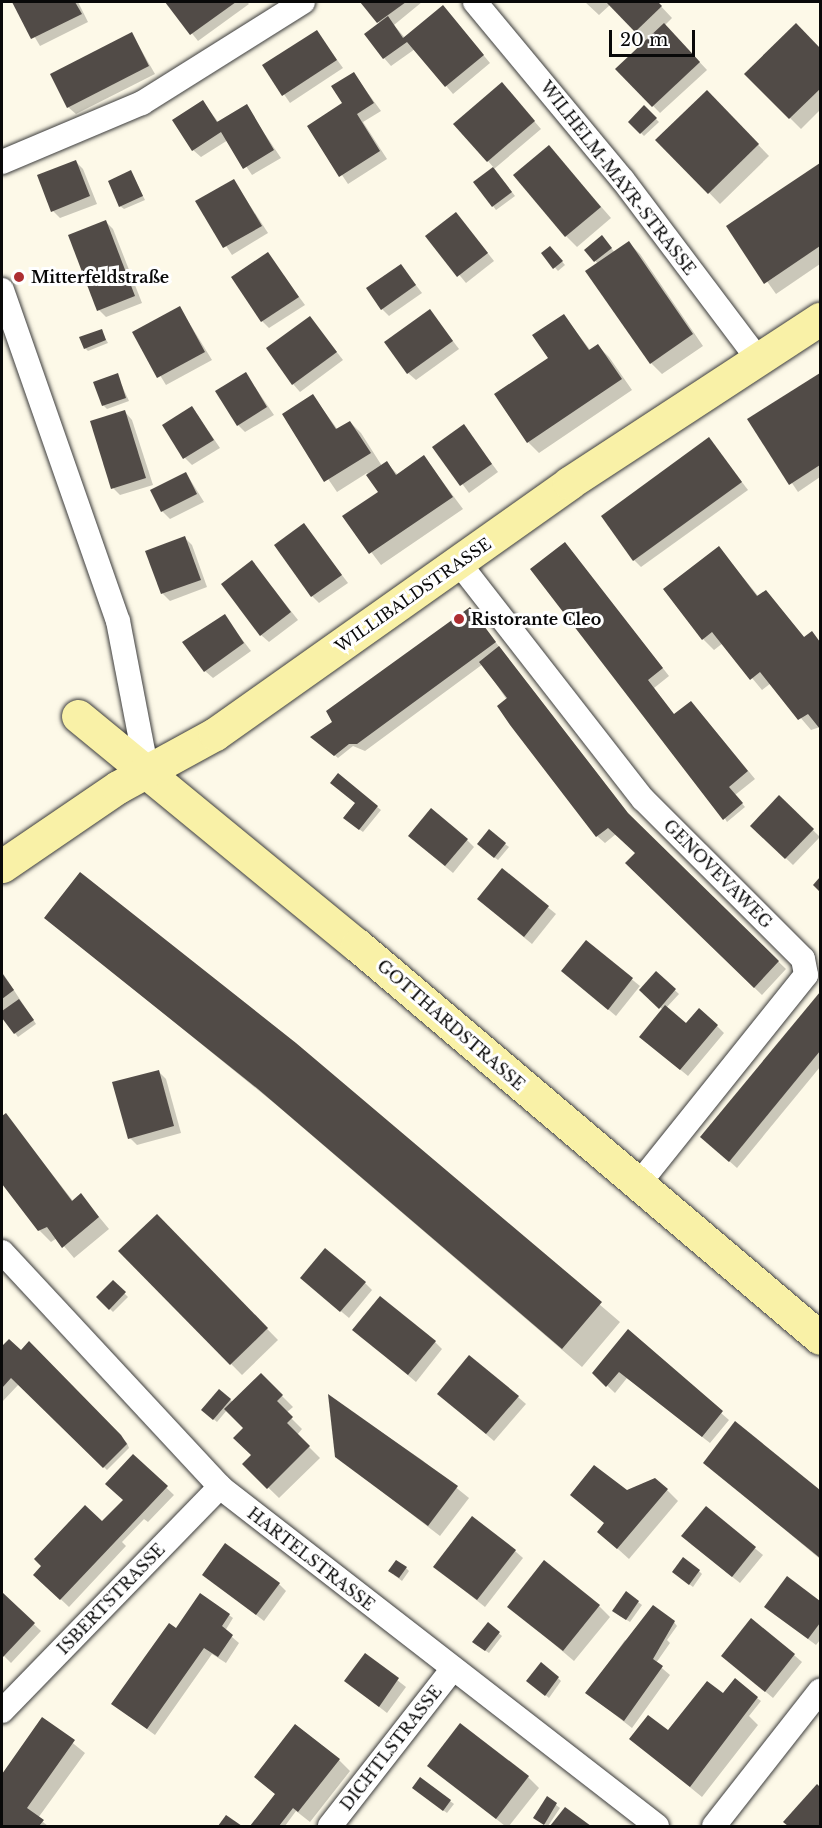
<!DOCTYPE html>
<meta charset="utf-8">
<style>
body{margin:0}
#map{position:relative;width:822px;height:1828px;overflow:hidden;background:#fdf9e8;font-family:"Libre Baskerville",serif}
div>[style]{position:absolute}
.shadow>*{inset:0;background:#0003}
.building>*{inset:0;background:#514b47}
.roads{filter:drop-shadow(0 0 2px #3c3c3c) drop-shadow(0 0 2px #3c3c3c)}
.street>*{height:24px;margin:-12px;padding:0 12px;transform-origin:12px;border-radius:12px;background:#fff}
.secondary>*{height:33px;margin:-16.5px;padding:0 16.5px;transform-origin:16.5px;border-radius:16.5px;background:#f9f1a7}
.dots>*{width:16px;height:16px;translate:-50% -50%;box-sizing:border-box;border:3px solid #fff;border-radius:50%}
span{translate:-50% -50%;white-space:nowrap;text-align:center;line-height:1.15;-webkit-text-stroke:6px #fff;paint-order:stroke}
.street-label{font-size:16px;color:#090909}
.poi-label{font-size:16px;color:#090909;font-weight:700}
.left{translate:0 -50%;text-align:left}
.frame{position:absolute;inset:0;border:3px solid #090909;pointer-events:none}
.scale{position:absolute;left:609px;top:30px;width:86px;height:27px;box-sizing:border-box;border:3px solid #090909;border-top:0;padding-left:8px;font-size:18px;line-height:21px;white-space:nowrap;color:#090909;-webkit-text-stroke:4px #fff;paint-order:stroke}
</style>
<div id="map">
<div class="shadow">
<i style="clip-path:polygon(14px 2px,78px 2px,88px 22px,40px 46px)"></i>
<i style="clip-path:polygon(167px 2px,247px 2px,249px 4px,198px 41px)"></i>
<i style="clip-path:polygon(362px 2px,422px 2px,394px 25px,405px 38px,450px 15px,490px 63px,453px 94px,415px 49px,391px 66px,384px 58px,380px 24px)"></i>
<i style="clip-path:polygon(585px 2px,657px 2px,672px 18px,665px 25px,707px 70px,660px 113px,617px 69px,646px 42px,611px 4px,599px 15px)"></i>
<i style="clip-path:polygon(796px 25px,820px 50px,820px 110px,801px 129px,746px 74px)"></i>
<i style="clip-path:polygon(317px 32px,343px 68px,290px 103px,264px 65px)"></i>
<i style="clip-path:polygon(132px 34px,155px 74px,76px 114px,68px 107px)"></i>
<i style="clip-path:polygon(354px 74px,381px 111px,363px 122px,387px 159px,348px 184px,309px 126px,344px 104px)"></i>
<i style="clip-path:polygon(509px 92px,541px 129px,494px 169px,515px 196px,496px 210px,475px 182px,494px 168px,488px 161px)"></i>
<i style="clip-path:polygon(707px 92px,769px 156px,720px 204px,658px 140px)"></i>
<i style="clip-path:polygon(203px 102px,219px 123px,246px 106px,281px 158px,252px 175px,228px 140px,201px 157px,193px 150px)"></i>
<i style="clip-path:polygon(644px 107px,659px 122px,644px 136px,630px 122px)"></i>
<i style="clip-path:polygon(549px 147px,611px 218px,577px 247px,566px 236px)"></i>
<i style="clip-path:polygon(76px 162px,83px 169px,97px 204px,60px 218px,53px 211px)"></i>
<i style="clip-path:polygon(820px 165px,820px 264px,776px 294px,728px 226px)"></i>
<i style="clip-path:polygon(131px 172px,145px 200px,124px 209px,120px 206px)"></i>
<i style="clip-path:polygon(234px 181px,268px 233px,232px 255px,197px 202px)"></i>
<i style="clip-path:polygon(106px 222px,113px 229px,142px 303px,106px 317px,99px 310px)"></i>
<i style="clip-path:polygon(463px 222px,494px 261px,466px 283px,427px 236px)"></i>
<i style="clip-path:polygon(605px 240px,615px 253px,629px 243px,640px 254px,703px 346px,662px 374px,651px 363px,598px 264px,586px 250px)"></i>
<i style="clip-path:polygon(553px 251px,565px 265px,558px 271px,543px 254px)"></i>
<i style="clip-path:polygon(268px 254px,305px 305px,269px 328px,262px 321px)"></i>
<i style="clip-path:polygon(401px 266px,422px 293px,389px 316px,382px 309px)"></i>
<i style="clip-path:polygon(180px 308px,212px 360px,166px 385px,134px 333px)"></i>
<i style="clip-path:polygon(430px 311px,459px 349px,416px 380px,408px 373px)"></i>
<i style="clip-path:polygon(564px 316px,591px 351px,598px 346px,609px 357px,632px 390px,539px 453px,528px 442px)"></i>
<i style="clip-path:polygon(310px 318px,343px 360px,300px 392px,293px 384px)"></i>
<i style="clip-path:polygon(101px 331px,108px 343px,88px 351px,85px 348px)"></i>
<i style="clip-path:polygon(246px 374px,274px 415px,245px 432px,238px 425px)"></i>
<i style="clip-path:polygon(820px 374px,820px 477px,798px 492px,749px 420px)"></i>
<i style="clip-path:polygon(117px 375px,129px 401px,107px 409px,103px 405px)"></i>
<i style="clip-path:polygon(313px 396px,338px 430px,350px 422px,361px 433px,382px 466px,387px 463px,398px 475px,424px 457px,463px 509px,381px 565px,344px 516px,380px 492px,367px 473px,337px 492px,284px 414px)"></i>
<i style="clip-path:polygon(192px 407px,220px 448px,192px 465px,185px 458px)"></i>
<i style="clip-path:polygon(125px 412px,132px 420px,153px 485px,120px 495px,113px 488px)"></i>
<i style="clip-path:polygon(464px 426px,498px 472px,469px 493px,435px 447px)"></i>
<i style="clip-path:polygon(709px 439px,748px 490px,641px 567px,634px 560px)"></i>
<i style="clip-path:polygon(186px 473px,204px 502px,170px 519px,162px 511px)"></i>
<i style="clip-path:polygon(304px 525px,348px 583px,319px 603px,312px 596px)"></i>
<i style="clip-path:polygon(185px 538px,192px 545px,207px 587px,170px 601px,163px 594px,147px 552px)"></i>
<i style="clip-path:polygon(565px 544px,669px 676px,654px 688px,674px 716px,698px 710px,755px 779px,735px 795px,745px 807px,727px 822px)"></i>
<i style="clip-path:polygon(719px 548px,759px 597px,766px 592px,805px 638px,811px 633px,820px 642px,820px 727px,811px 730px,771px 683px,762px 690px,723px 643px,714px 650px,703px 639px)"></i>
<i style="clip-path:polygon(252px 562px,298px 620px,269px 642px,261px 635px)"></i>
<i style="clip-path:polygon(470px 609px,634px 821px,786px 969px,762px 995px,669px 905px,637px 853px,616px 834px,605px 843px,597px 836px,483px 664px,365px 751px,353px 746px,338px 758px,316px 740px)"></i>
<i style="clip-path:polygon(224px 616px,251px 651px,213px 678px,205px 671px)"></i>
<i style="clip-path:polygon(338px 775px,381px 810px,363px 832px,348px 821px,357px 803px)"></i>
<i style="clip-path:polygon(779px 797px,820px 837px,793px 865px,752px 826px)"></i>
<i style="clip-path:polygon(467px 840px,474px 847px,453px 873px,417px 843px)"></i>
<i style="clip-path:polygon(505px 844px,509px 847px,498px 860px,482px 848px)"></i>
<i style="clip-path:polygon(503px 870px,556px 914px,532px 944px,486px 906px)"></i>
<i style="clip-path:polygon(46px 918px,295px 1044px,620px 1322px,582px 1367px,274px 1103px)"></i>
<i style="clip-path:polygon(586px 942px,640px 986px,616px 1016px,563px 971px)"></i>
<i style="clip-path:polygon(2px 972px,36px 1024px,18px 1037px,2px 1016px)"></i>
<i style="clip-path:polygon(656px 973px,679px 994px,666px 1008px,687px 1025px,717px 1026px,724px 1033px,688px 1076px,649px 1044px,663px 1010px,641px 990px)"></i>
<i style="clip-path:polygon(820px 994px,820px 1067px,737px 1168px,702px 1137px)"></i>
<i style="clip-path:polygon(158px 1071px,166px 1079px,181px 1133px,137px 1145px,130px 1138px)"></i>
<i style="clip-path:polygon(6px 1115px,73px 1201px,81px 1195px,109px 1229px,74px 1258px,57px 1238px,51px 1242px,39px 1230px,2px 1181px,2px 1118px)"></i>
<i style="clip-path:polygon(157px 1216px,278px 1340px,242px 1375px,120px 1251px)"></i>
<i style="clip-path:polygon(113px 1282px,128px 1297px,113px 1312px,98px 1297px)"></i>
<i style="clip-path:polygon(365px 1283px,372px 1290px,349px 1318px,310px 1285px)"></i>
<i style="clip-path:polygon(354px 1330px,435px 1342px,442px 1349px,416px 1382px)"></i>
<i style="clip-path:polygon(628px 1332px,729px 1420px,710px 1443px,627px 1378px,615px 1393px,594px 1373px)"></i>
<i style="clip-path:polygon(9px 1341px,81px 1396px,127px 1443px,129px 1448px,107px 1470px,19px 1384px,2px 1402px,2px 1349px)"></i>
<i style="clip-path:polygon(261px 1375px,293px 1407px,286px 1413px,302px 1429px,297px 1435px,320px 1458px,279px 1498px,244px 1464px,253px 1455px,245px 1428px,227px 1410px,217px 1422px,203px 1410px,220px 1391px,233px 1402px)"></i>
<i style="clip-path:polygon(439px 1394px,518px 1397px,526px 1404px,494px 1441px)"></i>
<i style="clip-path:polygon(330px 1397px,422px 1460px,469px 1498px,440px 1536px,336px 1456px)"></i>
<i style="clip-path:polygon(735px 1423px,820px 1493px,820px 1559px,705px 1463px)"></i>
<i style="clip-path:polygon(133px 1456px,174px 1495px,148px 1522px,144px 1519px,122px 1542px,126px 1546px,69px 1607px,35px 1575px,109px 1530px,125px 1500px)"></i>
<i style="clip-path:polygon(667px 1490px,678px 1501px,629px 1559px,599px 1532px,626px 1492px)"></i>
<i style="clip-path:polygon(706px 1508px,763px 1555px,740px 1583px,691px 1544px)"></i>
<i style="clip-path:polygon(515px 1551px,523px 1558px,485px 1607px,435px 1567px)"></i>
<i style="clip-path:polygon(406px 1568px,409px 1571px,402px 1581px,394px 1575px)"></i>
<i style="clip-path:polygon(699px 1571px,702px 1574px,693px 1587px,677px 1575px)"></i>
<i style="clip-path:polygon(204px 1575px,279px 1584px,286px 1591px,264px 1621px)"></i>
<i style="clip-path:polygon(787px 1578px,820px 1603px,820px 1640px,816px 1645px,774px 1614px)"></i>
<i style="clip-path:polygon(2px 1594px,41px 1631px,11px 1663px,2px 1654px)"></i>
<i style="clip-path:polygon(638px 1602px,642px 1605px,630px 1622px,617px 1614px)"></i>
<i style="clip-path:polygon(509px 1606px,599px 1606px,610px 1617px,574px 1661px)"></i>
<i style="clip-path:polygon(229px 1615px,233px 1618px,225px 1631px,239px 1643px,226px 1663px,212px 1654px,155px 1735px,113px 1704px,177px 1630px)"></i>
<i style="clip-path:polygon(674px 1622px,677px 1626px,667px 1640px,670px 1643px,656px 1663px,670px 1675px,632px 1728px,587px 1693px,625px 1640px,628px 1643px)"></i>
<i style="clip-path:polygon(488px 1624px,502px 1636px,489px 1653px,477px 1645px)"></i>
<i style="clip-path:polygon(365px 1655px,406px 1687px,387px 1713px,346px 1681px)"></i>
<i style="clip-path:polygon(794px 1655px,802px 1662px,773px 1698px,723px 1656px)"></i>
<i style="clip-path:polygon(558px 1678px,561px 1681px,549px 1698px,532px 1684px)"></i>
<i style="clip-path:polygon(723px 1696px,757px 1698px,761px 1701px,749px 1716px,758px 1725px,702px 1797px,631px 1739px,668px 1732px)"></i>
<i style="clip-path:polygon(43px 1719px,85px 1753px,38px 1818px,48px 1826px,2px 1826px,2px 1777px)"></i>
<i style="clip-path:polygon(339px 1760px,350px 1771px,310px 1822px,296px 1811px,285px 1826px,253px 1826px,276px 1795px,256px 1777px)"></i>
<i style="clip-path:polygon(429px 1765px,528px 1777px,539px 1788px,509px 1826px,505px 1826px)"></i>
<i style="clip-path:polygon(817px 1786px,820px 1789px,820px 1826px,790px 1826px,785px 1822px)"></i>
<i style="clip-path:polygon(417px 1791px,450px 1801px,454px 1804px,447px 1813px)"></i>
<i style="clip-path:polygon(547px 1798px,560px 1808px,548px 1826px,538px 1821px)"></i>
<i style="clip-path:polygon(565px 1809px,589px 1826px,552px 1826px)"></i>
</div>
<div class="building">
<i style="clip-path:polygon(12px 2px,75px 2px,82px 14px,31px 39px)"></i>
<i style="clip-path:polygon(165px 2px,236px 2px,190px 35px)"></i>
<i style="clip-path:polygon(360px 2px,406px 2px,377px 23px)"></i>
<i style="clip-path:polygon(606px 2px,658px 2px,662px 6px,635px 32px)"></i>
<i style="clip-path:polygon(443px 5px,484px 55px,445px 87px,407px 42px,383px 59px,364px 34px,388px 16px,403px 38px)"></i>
<i style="clip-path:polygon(664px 23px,700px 62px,652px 107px,615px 69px)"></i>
<i style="clip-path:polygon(796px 23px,820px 48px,820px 89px,789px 119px,744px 74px)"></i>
<i style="clip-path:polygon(317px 30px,337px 60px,282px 96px,262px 65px)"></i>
<i style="clip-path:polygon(132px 32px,149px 66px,67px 108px,50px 74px)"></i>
<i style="clip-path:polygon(354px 72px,374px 103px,357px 114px,380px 151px,339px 177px,307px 126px,342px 103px,331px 86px)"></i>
<i style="clip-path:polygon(502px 82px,535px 121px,487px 162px,453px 124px)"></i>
<i style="clip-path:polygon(707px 90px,759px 144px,708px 194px,655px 140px)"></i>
<i style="clip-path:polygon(203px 100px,217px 122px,247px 104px,274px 150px,243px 169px,221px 132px,192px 151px,172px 120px)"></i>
<i style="clip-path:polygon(644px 105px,657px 118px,640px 134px,628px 122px)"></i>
<i style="clip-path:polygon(549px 145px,601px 207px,565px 237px,513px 175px)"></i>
<i style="clip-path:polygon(76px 160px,90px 196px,51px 212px,37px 175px)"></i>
<i style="clip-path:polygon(820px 163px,820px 246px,764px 284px,726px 226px)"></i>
<i style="clip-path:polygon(493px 167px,512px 192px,492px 207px,473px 182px)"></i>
<i style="clip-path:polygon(131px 170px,143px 196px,119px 207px,108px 181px)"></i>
<i style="clip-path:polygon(234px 179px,262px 226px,223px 248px,195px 201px)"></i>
<i style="clip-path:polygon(456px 212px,488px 253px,457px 277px,425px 236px)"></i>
<i style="clip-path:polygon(106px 220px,135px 296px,97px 311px,68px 235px)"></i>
<i style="clip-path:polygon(602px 235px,612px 248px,594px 262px,584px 250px)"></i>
<i style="clip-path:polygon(629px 241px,693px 334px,650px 364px,585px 271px)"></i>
<i style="clip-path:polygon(550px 246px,563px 261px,553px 269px,541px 253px)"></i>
<i style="clip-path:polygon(268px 252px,299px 297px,261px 322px,231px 277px)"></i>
<i style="clip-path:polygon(401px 264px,416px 285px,381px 310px,366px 288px)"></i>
<i style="clip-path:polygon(180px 306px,205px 352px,157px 378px,132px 332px)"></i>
<i style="clip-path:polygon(430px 309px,453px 341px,407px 374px,384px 342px)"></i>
<i style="clip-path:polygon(564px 314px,589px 350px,598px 344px,622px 379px,527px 443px,494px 394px,548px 358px,532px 335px)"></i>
<i style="clip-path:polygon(310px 316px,337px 352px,292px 385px,266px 348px)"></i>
<i style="clip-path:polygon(102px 329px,106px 340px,84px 349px,79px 337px)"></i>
<i style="clip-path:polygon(246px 372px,267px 407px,237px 426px,215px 391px)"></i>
<i style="clip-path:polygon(118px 373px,126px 398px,102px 406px,93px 382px)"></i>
<i style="clip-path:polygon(820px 373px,820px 465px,789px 485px,747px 419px)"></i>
<i style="clip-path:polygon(313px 394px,336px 429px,350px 421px,371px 453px,324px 482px,282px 414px)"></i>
<i style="clip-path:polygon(192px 406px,214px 440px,183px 459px,162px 425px)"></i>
<i style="clip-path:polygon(125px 410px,146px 478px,111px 489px,90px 421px)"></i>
<i style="clip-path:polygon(464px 424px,492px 464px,460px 486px,432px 447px)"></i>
<i style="clip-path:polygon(709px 437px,742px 482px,633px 561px,601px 516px)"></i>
<i style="clip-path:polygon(424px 455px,453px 497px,369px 554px,342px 516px,378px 492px,366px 475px,387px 461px,396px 475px)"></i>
<i style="clip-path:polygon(186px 472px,197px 494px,161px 512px,150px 490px)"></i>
<i style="clip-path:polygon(304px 523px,342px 575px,311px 597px,274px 545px)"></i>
<i style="clip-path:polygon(185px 536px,201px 580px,161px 594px,145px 551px)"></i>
<i style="clip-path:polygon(565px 542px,663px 668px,648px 680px,674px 714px,691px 701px,748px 771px,729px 787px,743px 803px,723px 820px,530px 569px)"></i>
<i style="clip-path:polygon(719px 546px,757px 596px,766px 590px,804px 637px,812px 631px,820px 642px,820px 729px,808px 714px,798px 720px,760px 672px,750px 680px,712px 632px,702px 640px,663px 589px)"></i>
<i style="clip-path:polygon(252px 560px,291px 612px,260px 636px,221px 584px)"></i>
<i style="clip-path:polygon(470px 607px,496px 642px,357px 744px,349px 744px,334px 756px,310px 737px,332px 722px,326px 711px)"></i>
<i style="clip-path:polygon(225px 614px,244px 643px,204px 672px,182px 642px)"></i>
<i style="clip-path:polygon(499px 646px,628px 813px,779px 961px,754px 988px,625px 863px,635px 853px,608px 828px,596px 837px,510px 725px,497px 706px,507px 698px,479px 662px)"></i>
<i style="clip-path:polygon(338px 773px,378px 806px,359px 830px,343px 818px,355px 803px,330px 783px)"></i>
<i style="clip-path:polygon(779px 795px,814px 829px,785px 859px,750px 826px)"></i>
<i style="clip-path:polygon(431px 808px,468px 839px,445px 866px,408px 836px)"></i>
<i style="clip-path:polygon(489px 829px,506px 843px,494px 858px,477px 844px)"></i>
<i style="clip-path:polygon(502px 868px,549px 906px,524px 937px,477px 899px)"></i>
<i style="clip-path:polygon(80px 872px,296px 1043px,602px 1302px,562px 1349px,258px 1089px,44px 918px)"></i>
<i style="clip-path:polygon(820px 877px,820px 892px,813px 885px)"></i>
<i style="clip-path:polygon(586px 940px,633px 978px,608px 1010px,561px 971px)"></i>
<i style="clip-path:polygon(656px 971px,676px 989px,659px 1009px,639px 990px)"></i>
<i style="clip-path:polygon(2px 973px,14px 990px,2px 999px)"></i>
<i style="clip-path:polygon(820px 992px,820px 1051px,729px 1162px,700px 1137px)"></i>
<i style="clip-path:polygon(19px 999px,34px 1020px,14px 1034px,2px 1018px,2px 1011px)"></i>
<i style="clip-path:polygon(665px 1005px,686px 1023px,699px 1008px,718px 1025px,680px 1070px,639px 1037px)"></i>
<i style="clip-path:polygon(159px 1070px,174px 1126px,128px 1139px,112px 1082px)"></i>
<i style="clip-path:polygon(6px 1113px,72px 1201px,81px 1193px,99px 1217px,62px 1248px,47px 1227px,38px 1231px,2px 1184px,2px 1116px)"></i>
<i style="clip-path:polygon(157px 1214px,268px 1328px,230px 1365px,118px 1251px)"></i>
<i style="clip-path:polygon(325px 1248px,366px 1282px,340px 1312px,300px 1278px)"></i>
<i style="clip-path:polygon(113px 1280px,126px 1292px,109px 1310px,96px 1297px)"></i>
<i style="clip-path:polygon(380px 1296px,436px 1341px,408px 1375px,352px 1330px)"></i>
<i style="clip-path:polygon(628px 1329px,723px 1411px,702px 1437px,619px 1372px,606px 1387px,592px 1373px)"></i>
<i style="clip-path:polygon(9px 1339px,21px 1350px,29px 1341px,121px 1435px,127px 1444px,103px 1468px,11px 1378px,2px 1388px,2px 1346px)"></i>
<i style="clip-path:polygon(469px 1355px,519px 1396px,486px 1434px,437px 1394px)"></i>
<i style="clip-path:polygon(261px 1373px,283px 1395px,277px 1401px,293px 1417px,287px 1423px,310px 1446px,267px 1489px,242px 1464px,251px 1455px,233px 1438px,243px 1428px,224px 1409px)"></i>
<i style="clip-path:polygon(219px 1389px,231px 1399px,213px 1420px,201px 1410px)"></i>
<i style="clip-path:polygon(328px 1394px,458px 1486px,428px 1526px,335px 1457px)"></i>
<i style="clip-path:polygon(735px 1421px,820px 1490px,820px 1558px,703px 1463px)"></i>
<i style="clip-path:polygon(133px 1454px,168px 1486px,60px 1600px,33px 1575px,41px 1566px,34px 1559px,85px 1505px,102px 1521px,123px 1500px,105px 1484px)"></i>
<i style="clip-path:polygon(594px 1465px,627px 1490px,655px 1478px,668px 1489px,617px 1549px,597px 1532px,604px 1523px,570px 1495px)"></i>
<i style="clip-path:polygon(706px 1506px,756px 1547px,732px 1577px,681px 1536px)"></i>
<i style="clip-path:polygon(472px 1516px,516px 1550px,477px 1600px,433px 1567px)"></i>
<i style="clip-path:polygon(225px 1543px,280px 1583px,256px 1615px,202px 1575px)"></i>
<i style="clip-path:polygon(683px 1557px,700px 1570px,689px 1585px,672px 1572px)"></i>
<i style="clip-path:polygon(396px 1560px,407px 1567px,399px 1578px,388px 1571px)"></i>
<i style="clip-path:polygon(544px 1560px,600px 1605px,563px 1651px,507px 1607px)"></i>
<i style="clip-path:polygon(787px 1576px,820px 1601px,820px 1623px,808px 1639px,764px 1607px)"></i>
<i style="clip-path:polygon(626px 1591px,639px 1601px,626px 1620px,612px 1611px)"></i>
<i style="clip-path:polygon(2px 1592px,35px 1623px,3px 1657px,2px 1656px)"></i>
<i style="clip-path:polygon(200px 1593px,230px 1614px,222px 1626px,233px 1635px,218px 1657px,204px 1648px,147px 1729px,111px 1704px,169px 1623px,176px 1628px)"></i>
<i style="clip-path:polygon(653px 1605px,675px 1621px,653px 1659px,663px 1666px,624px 1721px,585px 1693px)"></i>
<i style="clip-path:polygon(751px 1618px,795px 1654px,765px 1692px,721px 1656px)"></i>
<i style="clip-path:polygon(488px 1622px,500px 1632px,485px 1651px,472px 1642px)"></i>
<i style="clip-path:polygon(365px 1653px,399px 1678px,379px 1707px,344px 1681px)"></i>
<i style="clip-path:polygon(541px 1662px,559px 1677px,545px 1696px,526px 1681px)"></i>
<i style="clip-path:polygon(735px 1678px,758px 1697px,690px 1787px,629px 1739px,648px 1715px,668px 1730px,707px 1681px,723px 1693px)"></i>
<i style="clip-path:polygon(42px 1717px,75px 1740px,27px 1808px,44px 1820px,39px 1826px,2px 1826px,2px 1774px)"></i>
<i style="clip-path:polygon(460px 1723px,529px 1776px,496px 1819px,427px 1766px)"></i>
<i style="clip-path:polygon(295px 1724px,340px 1759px,298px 1812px,293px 1808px,279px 1826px,250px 1826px,275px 1794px,254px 1777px)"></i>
<i style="clip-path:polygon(420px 1777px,451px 1800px,443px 1811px,412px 1788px)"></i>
<i style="clip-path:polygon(817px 1784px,820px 1787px,820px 1826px,788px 1826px,783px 1822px)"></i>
<i style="clip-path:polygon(547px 1796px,557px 1803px,544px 1825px,533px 1818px)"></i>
<i style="clip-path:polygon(565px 1807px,591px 1826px,550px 1826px)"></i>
<i style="clip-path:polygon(226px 1815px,242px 1826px,218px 1826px)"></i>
</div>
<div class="roads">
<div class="street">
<i style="left:475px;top:2px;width:231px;rotate:50.3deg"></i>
<i style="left:623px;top:180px;width:223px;rotate:53deg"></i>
<i style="left:2px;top:162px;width:152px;rotate:-22.9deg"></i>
<i style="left:142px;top:103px;width:190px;rotate:-32.1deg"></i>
<i style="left:2px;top:290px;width:351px;rotate:70.7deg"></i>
<i style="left:118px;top:621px;width:154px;rotate:79.1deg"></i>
<i style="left:459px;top:563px;width:299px;rotate:52.1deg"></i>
<i style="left:643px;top:799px;width:226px;rotate:45deg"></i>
<i style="left:803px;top:959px;width:16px;rotate:79deg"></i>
<i style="left:806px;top:975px;width:269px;rotate:128.7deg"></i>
<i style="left:2px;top:1252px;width:321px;rotate:47.1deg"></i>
<i style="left:220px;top:1487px;width:553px;rotate:37.8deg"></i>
<i style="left:2px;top:1711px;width:313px;rotate:-45.8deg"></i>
<i style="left:330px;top:1826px;width:198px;rotate:-52deg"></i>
<i style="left:714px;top:1826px;width:172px;rotate:-51.9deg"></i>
</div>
<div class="secondary">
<i style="left:78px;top:716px;width:361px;rotate:39.4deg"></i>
<i style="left:357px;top:945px;width:607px;rotate:40.32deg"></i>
<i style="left:2px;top:866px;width:140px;rotate:-34.3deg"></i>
<i style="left:118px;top:787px;width:111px;rotate:-28.7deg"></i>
<i style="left:215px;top:734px;width:434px;rotate:-35.3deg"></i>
<i style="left:569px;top:483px;width:300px;rotate:-33.2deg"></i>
</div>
</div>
<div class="dots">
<i style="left:19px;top:277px;background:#ad2e31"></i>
<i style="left:459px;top:619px;background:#ad2e31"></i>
</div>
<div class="street-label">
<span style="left:618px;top:178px;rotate:52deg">WILHELM-MAYR-STRASSE</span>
<span style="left:413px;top:595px;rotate:-35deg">WILLIBALDSTRASSE</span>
<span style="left:718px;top:874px;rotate:45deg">GENOVEVAWEG</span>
<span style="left:451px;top:1025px;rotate:41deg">GOTTHARDSTRASSE</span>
<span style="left:311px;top:1559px;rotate:38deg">HARTELSTRASSE</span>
<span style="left:111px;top:1599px;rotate:-46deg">ISBERTSTRASSE</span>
<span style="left:391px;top:1748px;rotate:-52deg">DICHTLSTRASSE</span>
</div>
<div class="poi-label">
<span class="left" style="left:31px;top:277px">Mitterfeldstraße</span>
<span class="left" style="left:471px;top:619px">Ristorante Cleo</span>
</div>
<div class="frame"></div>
<div class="scale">20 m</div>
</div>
